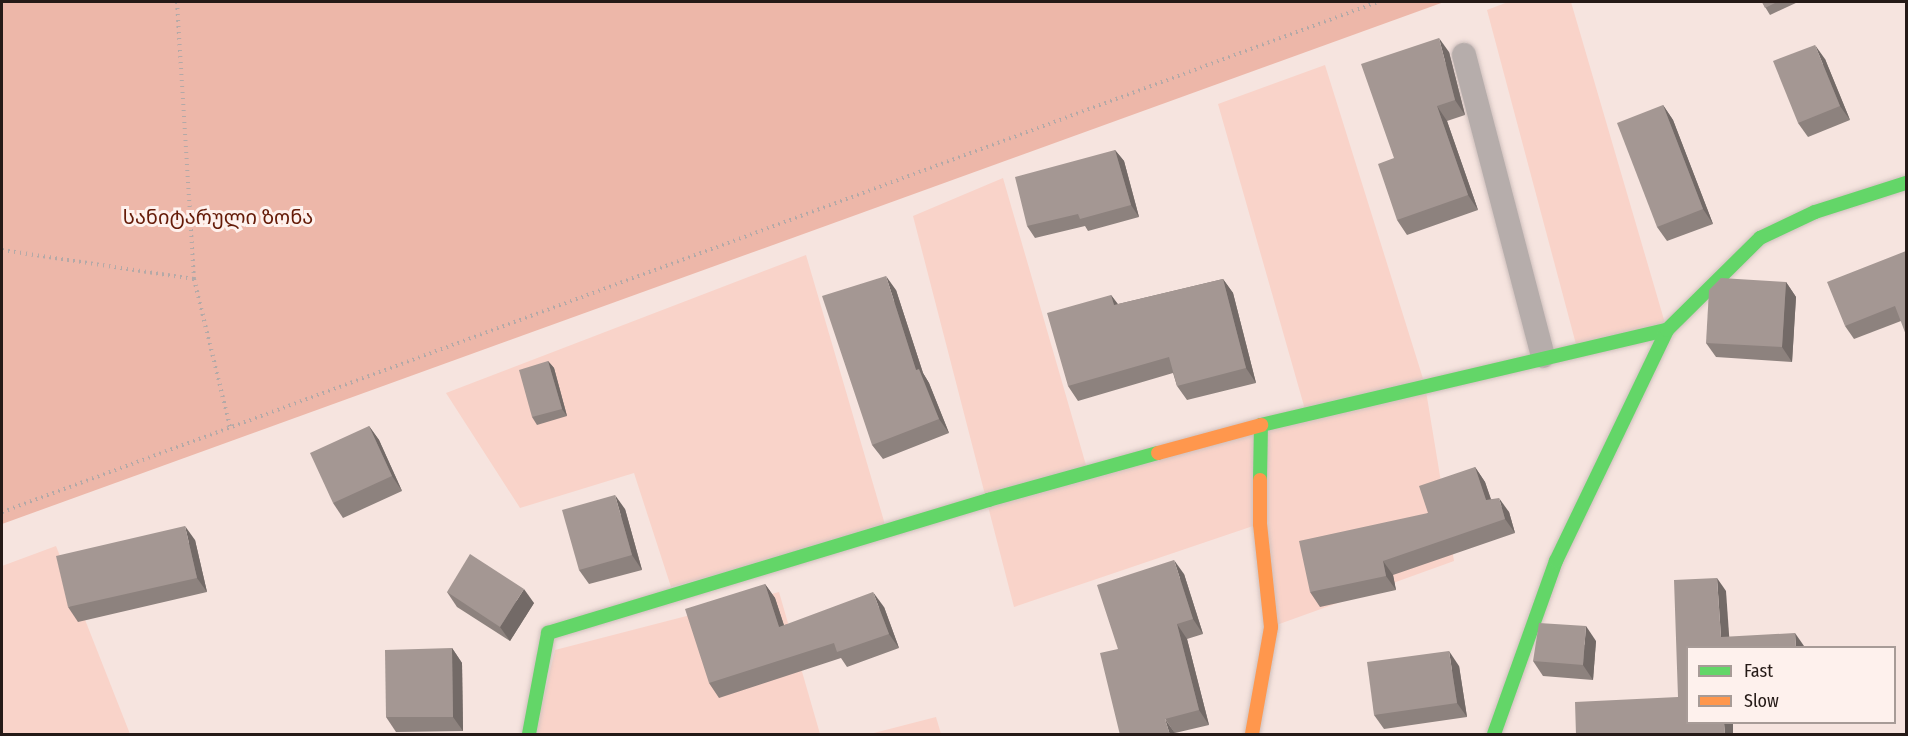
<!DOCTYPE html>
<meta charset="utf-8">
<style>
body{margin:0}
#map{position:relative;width:1908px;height:736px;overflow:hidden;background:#f6e4df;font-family:"Fira Sans Condensed","Noto Sans Georgian",sans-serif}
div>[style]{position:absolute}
.green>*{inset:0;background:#f9d3c9}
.forest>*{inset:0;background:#edb7a9}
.path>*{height:4px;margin-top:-2px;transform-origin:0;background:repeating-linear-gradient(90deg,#b4a9a7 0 1.5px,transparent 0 6px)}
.roads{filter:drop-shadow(0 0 2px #cfc0bd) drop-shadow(0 0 2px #cfc0bd)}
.lane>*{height:24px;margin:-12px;padding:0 12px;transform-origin:12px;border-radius:12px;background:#b6adab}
.fast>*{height:14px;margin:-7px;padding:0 7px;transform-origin:7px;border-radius:7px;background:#63d668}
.slow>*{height:14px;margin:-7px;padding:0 7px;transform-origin:7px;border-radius:7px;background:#ff974d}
.wall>*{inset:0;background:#8d827e}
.shaded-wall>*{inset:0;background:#736a67}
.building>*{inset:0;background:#a49793}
span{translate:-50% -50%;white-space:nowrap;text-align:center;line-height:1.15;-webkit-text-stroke:6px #fef1ed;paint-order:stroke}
.park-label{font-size:20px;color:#651b08}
.frame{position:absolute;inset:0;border:3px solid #251a17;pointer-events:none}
.legend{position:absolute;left:1686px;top:646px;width:210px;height:78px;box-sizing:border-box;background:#fef1ed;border:2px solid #a79b97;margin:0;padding:8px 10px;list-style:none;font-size:18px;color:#251a17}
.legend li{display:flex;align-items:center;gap:12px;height:30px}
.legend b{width:30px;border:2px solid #a79b97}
</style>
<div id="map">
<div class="green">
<i style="clip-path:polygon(1508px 2px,1571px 2px,1667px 330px,1577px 348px,1487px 10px)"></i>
<i style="clip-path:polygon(1325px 65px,1425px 385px,1454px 561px,1271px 627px,1259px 524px,1014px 607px,913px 216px,1003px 178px,1088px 472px,1306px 413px,1218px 104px)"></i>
<i style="clip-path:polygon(806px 255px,886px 528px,671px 587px,634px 473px,520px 508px,446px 393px)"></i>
<i style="clip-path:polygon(56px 546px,130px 734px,2px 734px,2px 566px)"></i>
<i style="clip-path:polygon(779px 592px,820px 734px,535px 734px,555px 650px)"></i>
<i style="clip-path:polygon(936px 717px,941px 734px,870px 734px)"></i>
</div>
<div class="forest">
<i style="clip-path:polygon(2px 2px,1444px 2px,2px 524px)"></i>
</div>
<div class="path">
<i style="left:177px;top:2px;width:278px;rotate:86.5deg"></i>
<i style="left:194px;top:279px;width:152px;rotate:76.3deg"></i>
<i style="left:2px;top:250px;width:194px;rotate:8.6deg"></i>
<i style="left:2px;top:512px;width:1467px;rotate:-20.34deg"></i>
</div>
<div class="roads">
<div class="lane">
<i style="left:1464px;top:55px;width:311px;rotate:75.3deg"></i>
</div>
<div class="fast">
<i style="left:1260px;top:480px;width:55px;rotate:-89deg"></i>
<i style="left:1261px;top:425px;width:417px;rotate:-13.2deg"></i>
<i style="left:529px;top:734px;width:103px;rotate:-79.3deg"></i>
<i style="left:548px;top:633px;width:460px;rotate:-16.8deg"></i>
<i style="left:988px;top:500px;width:176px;rotate:-15.5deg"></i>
<i style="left:1494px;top:734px;width:184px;rotate:-70.3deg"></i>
<i style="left:1556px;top:561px;width:256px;rotate:-64.3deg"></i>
<i style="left:1667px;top:330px;width:131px;rotate:-44.7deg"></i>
<i style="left:1760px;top:238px;width:61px;rotate:-25.3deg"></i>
<i style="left:1815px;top:212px;width:96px;rotate:-17.7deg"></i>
</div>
<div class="slow">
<i style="left:1158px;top:453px;width:107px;rotate:-15.2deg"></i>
<i style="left:1252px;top:734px;width:109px;rotate:-79.9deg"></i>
<i style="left:1271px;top:627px;width:104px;rotate:-96.1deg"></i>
<i style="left:1260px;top:524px;width:44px;rotate:-90deg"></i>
</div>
</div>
<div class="wall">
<i style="clip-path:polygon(1762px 2px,1798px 2px,1770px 15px)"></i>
<i style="clip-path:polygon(1449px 52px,1465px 115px,1447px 121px,1478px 210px,1407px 235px,1397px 220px)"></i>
<i style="clip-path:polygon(1825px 59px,1850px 120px,1808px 137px,1798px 123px)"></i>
<i style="clip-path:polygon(1663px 105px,1673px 120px,1713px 224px,1667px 241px,1657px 227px)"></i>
<i style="clip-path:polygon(1115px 150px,1124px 161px,1139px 217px,1088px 231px,1085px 226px,1035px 238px,1027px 226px)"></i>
<i style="clip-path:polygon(1906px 251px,1901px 321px,1854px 339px,1845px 326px)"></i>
<i style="clip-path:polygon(1223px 279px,1233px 293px,1256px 383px,1187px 400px,1177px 386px,1173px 373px,1078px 401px,1068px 386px,1111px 295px,1118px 304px)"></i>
<i style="clip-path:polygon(1786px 282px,1796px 297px,1792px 362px,1716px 357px,1706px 343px)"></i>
<i style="clip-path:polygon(896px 290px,923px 373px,929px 383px,949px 433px,883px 459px,872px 445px)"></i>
<i style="clip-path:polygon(548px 361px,554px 368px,567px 416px,537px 425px,532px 417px)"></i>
<i style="clip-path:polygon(369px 426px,379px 440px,402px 491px,343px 518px,333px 503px)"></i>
<i style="clip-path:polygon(1475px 467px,1485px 482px,1491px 499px,1509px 512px,1515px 533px,1393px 575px,1396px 590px,1320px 607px,1310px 592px,1428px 513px)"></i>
<i style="clip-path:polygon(625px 509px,642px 570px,589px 584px,579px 570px)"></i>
<i style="clip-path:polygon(195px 540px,207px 592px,78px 622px,68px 607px)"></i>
<i style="clip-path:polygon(1184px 574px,1203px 634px,1187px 639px,1209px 725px,1175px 733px,1176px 735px,1118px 649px)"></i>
<i style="clip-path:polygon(765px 584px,775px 598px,784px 625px,884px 607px,899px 648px,847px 667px,841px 658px,719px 698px,709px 683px)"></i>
<i style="clip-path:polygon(447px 592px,534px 603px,510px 641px,457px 607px)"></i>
<i style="clip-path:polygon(1596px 641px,1593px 680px,1543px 676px,1533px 661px)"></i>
<i style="clip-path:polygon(452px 648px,462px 663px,463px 731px,396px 732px,386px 717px)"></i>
<i style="clip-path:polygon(1459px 666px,1467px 717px,1384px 729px,1374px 715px)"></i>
</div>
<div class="shaded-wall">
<i style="clip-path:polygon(1439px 38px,1449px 52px,1465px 115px,1455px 100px)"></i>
<i style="clip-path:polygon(1815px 45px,1825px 59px,1850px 120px,1840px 106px)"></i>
<i style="clip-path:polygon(1663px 105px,1673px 120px,1713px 224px,1703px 209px)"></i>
<i style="clip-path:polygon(1437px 106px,1447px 121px,1478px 210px,1468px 195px)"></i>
<i style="clip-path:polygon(1115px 150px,1124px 161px,1139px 217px,1131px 205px)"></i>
<i style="clip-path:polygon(886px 276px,896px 290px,923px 373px,929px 383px,949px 433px,939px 419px,916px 370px)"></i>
<i style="clip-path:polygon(1223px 279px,1233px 293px,1256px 383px,1246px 368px)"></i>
<i style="clip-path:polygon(1786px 282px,1796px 297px,1792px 362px,1782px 347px)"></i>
<i style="clip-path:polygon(1111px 295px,1121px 309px,1114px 305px)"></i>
<i style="clip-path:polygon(548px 361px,554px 368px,567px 416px,562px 409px)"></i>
<i style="clip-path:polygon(369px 426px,379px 440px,402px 491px,392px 476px)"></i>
<i style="clip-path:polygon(1475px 467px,1485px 482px,1496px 515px,1486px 500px)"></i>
<i style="clip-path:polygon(615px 495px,625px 509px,642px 570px,632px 555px)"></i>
<i style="clip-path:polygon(1499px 498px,1509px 512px,1515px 533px,1505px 519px)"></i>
<i style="clip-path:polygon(185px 526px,195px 540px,207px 592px,197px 578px)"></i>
<i style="clip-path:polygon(1174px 560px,1184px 574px,1203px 634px,1193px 619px)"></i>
<i style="clip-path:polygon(1383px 561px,1393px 575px,1396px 590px,1386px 576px)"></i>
<i style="clip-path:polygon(1717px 578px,1726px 591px,1730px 648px,1721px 637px)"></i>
<i style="clip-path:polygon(765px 584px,775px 598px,789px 641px,779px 627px)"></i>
<i style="clip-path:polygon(524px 589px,534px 603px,510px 641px,500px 627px)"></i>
<i style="clip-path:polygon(873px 592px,884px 607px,899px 648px,889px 634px)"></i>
<i style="clip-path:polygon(1177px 624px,1187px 639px,1209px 725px,1199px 710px)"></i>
<i style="clip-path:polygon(1586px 626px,1596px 641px,1593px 680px,1583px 665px)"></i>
<i style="clip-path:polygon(1795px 633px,1804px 646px,1804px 648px,1796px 648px)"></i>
<i style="clip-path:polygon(452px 648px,462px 663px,463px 731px,453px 717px)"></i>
<i style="clip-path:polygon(1449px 651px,1459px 666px,1467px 717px,1457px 703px)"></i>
<i style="clip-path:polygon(1165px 719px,1175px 733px,1176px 735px,1170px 735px)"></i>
<i style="clip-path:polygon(1724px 723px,1733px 723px,1733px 735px,1725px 735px)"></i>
</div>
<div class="building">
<i style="clip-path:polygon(1762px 2px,1777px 2px,1765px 8px)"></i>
<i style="clip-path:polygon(1439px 38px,1455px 100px,1437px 106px,1468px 195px,1397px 220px,1378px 164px,1394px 158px,1361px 64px)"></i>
<i style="clip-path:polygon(1815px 45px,1840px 106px,1798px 123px,1773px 61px)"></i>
<i style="clip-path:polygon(1663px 105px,1703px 209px,1657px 227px,1617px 123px)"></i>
<i style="clip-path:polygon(1115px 150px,1131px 205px,1080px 219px,1078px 214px,1027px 226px,1015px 177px)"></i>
<i style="clip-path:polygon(1906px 251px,1906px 335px,1895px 306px,1845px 326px,1827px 282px)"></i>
<i style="clip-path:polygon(886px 276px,916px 370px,919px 369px,939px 419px,872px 445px,822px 296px)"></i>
<i style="clip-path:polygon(1721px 278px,1786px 282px,1782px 347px,1706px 343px,1709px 290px)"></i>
<i style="clip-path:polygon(1223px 279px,1246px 368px,1177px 386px,1169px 357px,1068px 386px,1047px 313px,1111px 295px,1114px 305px)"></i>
<i style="clip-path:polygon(548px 361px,562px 409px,532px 417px,519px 370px)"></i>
<i style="clip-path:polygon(369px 426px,392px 476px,333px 503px,310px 453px)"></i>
<i style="clip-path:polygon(1475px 467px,1486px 500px,1499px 498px,1505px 519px,1383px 561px,1386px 576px,1310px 592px,1299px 541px,1428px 513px,1419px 486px)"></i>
<i style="clip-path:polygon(615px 495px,632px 555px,579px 570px,562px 510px)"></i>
<i style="clip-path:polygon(185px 526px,197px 578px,68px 607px,56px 556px)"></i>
<i style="clip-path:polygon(470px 554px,524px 589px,500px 627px,447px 592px)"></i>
<i style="clip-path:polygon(1174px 560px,1193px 619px,1177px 624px,1199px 710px,1165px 719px,1170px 735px,1120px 735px,1100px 653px,1118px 649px,1097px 585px)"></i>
<i style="clip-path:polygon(1717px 578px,1721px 637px,1795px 633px,1796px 648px,1688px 648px,1688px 723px,1724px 723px,1725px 735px,1576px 735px,1575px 702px,1678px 697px,1674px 580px)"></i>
<i style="clip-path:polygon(765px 584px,779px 627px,873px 592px,889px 634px,837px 652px,834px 643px,709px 683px,685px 609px)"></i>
<i style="clip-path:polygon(1539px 623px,1586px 626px,1583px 665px,1533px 661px)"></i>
<i style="clip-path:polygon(452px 648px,453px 717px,386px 717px,385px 650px)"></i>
<i style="clip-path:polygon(1449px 651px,1457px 703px,1374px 715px,1367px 662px)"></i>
</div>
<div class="park-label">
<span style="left:218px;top:217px">სანიტარული ზონა</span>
</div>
<div class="frame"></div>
<ul class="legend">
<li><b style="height:8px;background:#63d668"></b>Fast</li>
<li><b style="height:8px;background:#ff974d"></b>Slow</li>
</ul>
</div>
